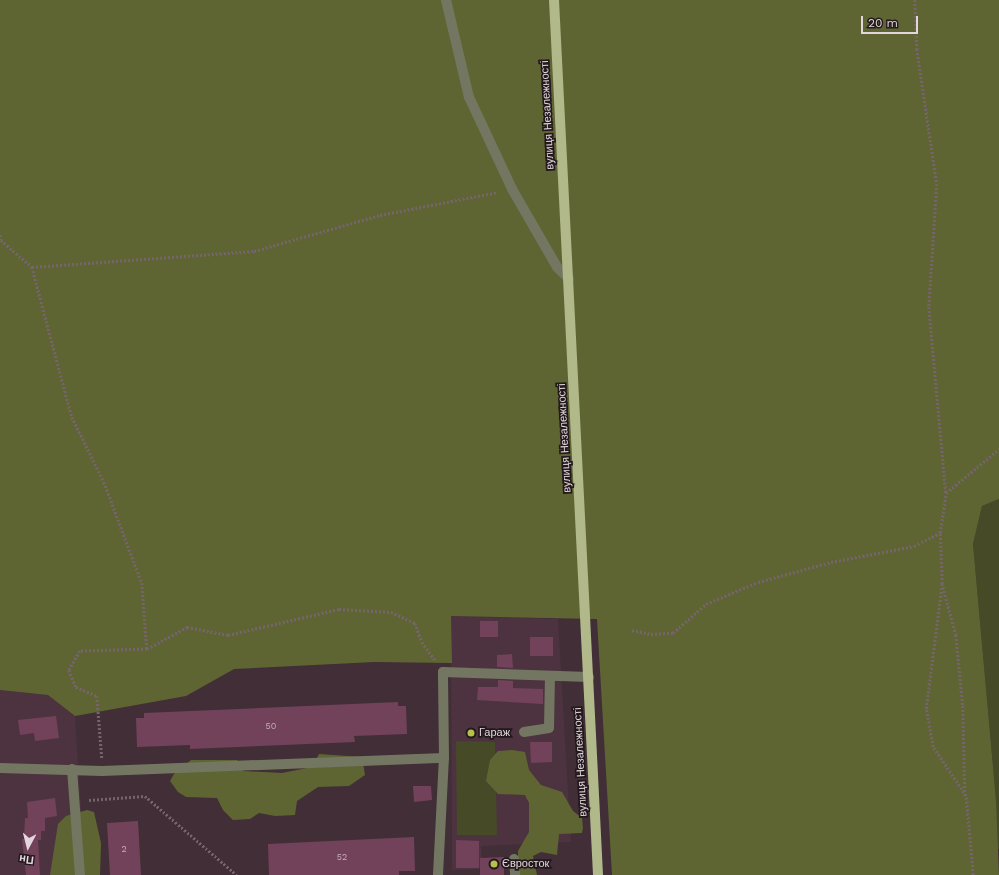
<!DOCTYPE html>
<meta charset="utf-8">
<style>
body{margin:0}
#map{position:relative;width:999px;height:875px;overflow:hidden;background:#412e37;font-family:"Work Sans",sans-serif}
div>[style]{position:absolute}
.built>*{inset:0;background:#4d3340}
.green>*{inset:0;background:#464a26}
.forest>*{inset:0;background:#5f6532}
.building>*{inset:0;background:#72425a}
.path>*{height:2.5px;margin-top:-1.25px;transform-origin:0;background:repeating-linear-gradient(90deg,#75646c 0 2px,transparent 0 4px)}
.minor>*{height:10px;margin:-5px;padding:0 5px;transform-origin:5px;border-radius:5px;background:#737761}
.major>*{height:10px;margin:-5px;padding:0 5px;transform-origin:5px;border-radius:5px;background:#b1b88a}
.dots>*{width:11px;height:11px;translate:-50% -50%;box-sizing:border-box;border:2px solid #22191d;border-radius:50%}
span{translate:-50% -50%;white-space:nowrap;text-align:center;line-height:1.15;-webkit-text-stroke:3.5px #22191d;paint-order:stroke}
.number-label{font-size:9px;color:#c6b0bb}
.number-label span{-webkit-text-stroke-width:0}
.street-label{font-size:11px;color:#e2d5db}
.poi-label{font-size:11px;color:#e2d5db}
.left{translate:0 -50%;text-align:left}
.north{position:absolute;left:8px;top:827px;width:40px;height:40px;-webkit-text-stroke:3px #22191d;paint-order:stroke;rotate:187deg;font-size:11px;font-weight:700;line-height:16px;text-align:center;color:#e2d5db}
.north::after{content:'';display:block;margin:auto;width:14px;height:18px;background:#e2d5db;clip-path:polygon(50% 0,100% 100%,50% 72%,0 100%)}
.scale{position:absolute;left:861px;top:16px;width:57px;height:18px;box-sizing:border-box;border:2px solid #e2d5db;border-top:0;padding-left:5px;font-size:12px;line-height:14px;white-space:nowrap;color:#e2d5db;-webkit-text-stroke:3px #22191d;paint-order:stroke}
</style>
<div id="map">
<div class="built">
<i style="clip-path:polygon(451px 616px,558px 619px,571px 842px,481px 846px,483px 869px,452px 870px)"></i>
<i style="clip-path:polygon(0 690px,48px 695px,75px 716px,85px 875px,0 875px)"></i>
</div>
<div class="green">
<i style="clip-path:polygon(999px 499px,999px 849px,996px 850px,996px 800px,973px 544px,982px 506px)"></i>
<i style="clip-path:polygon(456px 741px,495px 742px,497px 835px,457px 835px)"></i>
</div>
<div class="forest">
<i style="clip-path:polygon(0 0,999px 0,999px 499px,982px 506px,973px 544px,996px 800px,999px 875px,612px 875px,597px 619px,451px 616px,452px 663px,374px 662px,234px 669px,186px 696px,75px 716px,48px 695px,0 690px)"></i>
<i style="clip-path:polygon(512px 750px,525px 752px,529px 770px,541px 785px,562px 792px,573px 811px,582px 818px,583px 828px,582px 833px,559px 834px,557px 855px,541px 852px,533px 856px,537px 875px,518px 875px,518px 851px,529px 832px,529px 803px,525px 795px,498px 794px,486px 781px,490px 760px,498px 751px)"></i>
<i style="clip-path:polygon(319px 754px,362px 757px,365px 775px,349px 786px,318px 787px,297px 801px,295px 815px,275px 816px,259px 813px,250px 819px,233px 820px,223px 810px,217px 798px,186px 797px,178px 792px,170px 781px,174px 774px,191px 760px,237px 760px,243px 771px,282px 773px,312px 767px)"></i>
<i style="clip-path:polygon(87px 810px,94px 812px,101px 843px,100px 875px,50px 875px,58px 824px,66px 816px)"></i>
</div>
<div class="building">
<i style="clip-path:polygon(480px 621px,498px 621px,498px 637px,480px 637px)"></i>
<i style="clip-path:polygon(530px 637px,553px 637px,553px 656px,530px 656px)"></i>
<i style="clip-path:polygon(512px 654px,513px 668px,497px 667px,497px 655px)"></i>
<i style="clip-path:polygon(498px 680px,513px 681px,513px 688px,543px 689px,543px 704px,477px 700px,478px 687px,498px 687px)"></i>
<i style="clip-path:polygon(398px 702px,398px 706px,406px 706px,407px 734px,354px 736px,355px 742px,190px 749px,190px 745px,137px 747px,136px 718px,144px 718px,144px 713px)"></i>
<i style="clip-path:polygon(56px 716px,59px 738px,35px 741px,34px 733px,20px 735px,18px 720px)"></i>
<i style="clip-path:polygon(530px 742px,552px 742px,552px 762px,531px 763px)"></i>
<i style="clip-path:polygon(413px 786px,431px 786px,432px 800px,414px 802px)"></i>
<i style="clip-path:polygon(55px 798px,57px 816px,45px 818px,45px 831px,41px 831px,41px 840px,38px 840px,40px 875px,26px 875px,22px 839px,24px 839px,25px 818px,28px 818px,27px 802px)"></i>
<i style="clip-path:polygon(138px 821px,141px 875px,110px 875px,107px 823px)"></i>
<i style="clip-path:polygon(414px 837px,415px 871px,399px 871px,399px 875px,269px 875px,268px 844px)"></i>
<i style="clip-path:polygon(456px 840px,479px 841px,479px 868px,456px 868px)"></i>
<i style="clip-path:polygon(504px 857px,504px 875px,480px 875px,480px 858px)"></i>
</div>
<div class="path">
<i style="left:915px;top:0;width:49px;rotate:87.7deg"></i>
<i style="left:917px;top:49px;width:136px;rotate:81.6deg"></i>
<i style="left:937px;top:184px;width:123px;rotate:93.7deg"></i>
<i style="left:929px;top:307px;width:187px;rotate:84.8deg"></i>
<i style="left:0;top:235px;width:5px;rotate:79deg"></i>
<i style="left:1px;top:240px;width:41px;rotate:41.1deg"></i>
<i style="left:32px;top:267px;width:155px;rotate:75.1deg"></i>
<i style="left:72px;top:417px;width:72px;rotate:63.8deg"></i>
<i style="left:104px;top:482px;width:108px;rotate:69.4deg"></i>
<i style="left:142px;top:583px;width:66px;rotate:85.7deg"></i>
<i style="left:147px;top:649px;width:67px;rotate:178.3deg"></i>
<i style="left:80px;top:651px;width:22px;rotate:120deg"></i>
<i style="left:69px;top:670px;width:18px;rotate:68deg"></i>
<i style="left:76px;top:687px;width:23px;rotate:23deg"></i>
<i style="left:97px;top:696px;width:62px;rotate:85.4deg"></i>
<i style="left:32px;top:267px;width:223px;rotate:-4.1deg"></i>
<i style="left:254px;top:251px;width:131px;rotate:-15.9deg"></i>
<i style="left:380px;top:215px;width:120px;rotate:-11deg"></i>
<i style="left:943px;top:587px;width:50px;rotate:74.8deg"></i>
<i style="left:956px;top:635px;width:71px;rotate:84.4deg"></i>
<i style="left:963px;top:706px;width:89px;rotate:88.7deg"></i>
<i style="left:632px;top:630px;width:19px;rotate:12deg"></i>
<i style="left:651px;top:634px;width:22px;rotate:-3deg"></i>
<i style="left:673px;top:633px;width:44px;rotate:-41.3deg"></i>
<i style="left:706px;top:604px;width:56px;rotate:-22.9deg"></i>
<i style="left:758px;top:582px;width:76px;rotate:-15.3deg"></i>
<i style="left:831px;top:562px;width:85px;rotate:-10.9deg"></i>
<i style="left:914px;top:546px;width:29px;rotate:-27deg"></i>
<i style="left:147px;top:649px;width:46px;rotate:-28.8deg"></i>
<i style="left:187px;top:627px;width:42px;rotate:11deg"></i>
<i style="left:228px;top:635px;width:114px;rotate:-13.2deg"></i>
<i style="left:339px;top:609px;width:52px;rotate:3.3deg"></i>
<i style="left:391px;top:612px;width:26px;rotate:25deg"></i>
<i style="left:415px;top:623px;width:20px;rotate:70deg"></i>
<i style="left:422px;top:642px;width:24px;rotate:54deg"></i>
<i style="left:89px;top:800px;width:56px;rotate:-4.1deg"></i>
<i style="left:145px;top:796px;width:121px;rotate:40.7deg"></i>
<i style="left:973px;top:875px;width:79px;rotate:-95.1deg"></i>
<i style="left:966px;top:796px;width:59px;rotate:-124deg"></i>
<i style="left:933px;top:747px;width:39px;rotate:-100deg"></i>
<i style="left:926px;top:709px;width:126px;rotate:-82.7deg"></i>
<i style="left:942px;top:584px;width:51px;rotate:-92.2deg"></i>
<i style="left:940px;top:533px;width:40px;rotate:-81.5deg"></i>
<i style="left:946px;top:493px;width:69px;rotate:-39.7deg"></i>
</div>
<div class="minor">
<i style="left:446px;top:0;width:100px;rotate:76.7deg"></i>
<i style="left:469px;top:97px;width:102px;rotate:64.9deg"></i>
<i style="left:512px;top:189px;width:90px;rotate:60deg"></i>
<i style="left:557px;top:267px;width:17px;rotate:45deg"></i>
<i style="left:524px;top:732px;width:25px;rotate:-9deg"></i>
<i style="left:549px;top:728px;width:51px;rotate:-88.9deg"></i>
<i style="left:0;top:768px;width:102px;rotate:1.7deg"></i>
<i style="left:102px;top:771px;width:342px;rotate:-2.2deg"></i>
<i style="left:72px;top:769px;width:106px;rotate:85.7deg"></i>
<i style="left:514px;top:859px;width:16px;rotate:86deg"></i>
<i style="left:438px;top:875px;width:117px;rotate:-87.1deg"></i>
<i style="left:444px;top:758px;width:86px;rotate:-90.7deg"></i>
<i style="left:443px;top:672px;width:146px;rotate:2deg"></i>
</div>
<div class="major">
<i style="left:554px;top:0;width:876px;rotate:87.12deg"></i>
</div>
<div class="dots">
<i style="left:471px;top:733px;background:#b5c249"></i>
<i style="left:494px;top:864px;background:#b5c249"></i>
</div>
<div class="number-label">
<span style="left:271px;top:726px">50</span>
<span style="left:124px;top:849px">2</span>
<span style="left:342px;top:857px">52</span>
</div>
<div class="street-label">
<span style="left:548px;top:115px;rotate:-93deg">вулиця Незалежності</span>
<span style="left:565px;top:438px;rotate:-93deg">вулиця Незалежності</span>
<span style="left:581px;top:762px;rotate:-93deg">вулиця Незалежності</span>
</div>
<div class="poi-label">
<span class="left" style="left:479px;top:733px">Гараж</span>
<span class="left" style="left:502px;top:864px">Євросток</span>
</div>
<div class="north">Пн</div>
<div class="scale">20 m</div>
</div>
